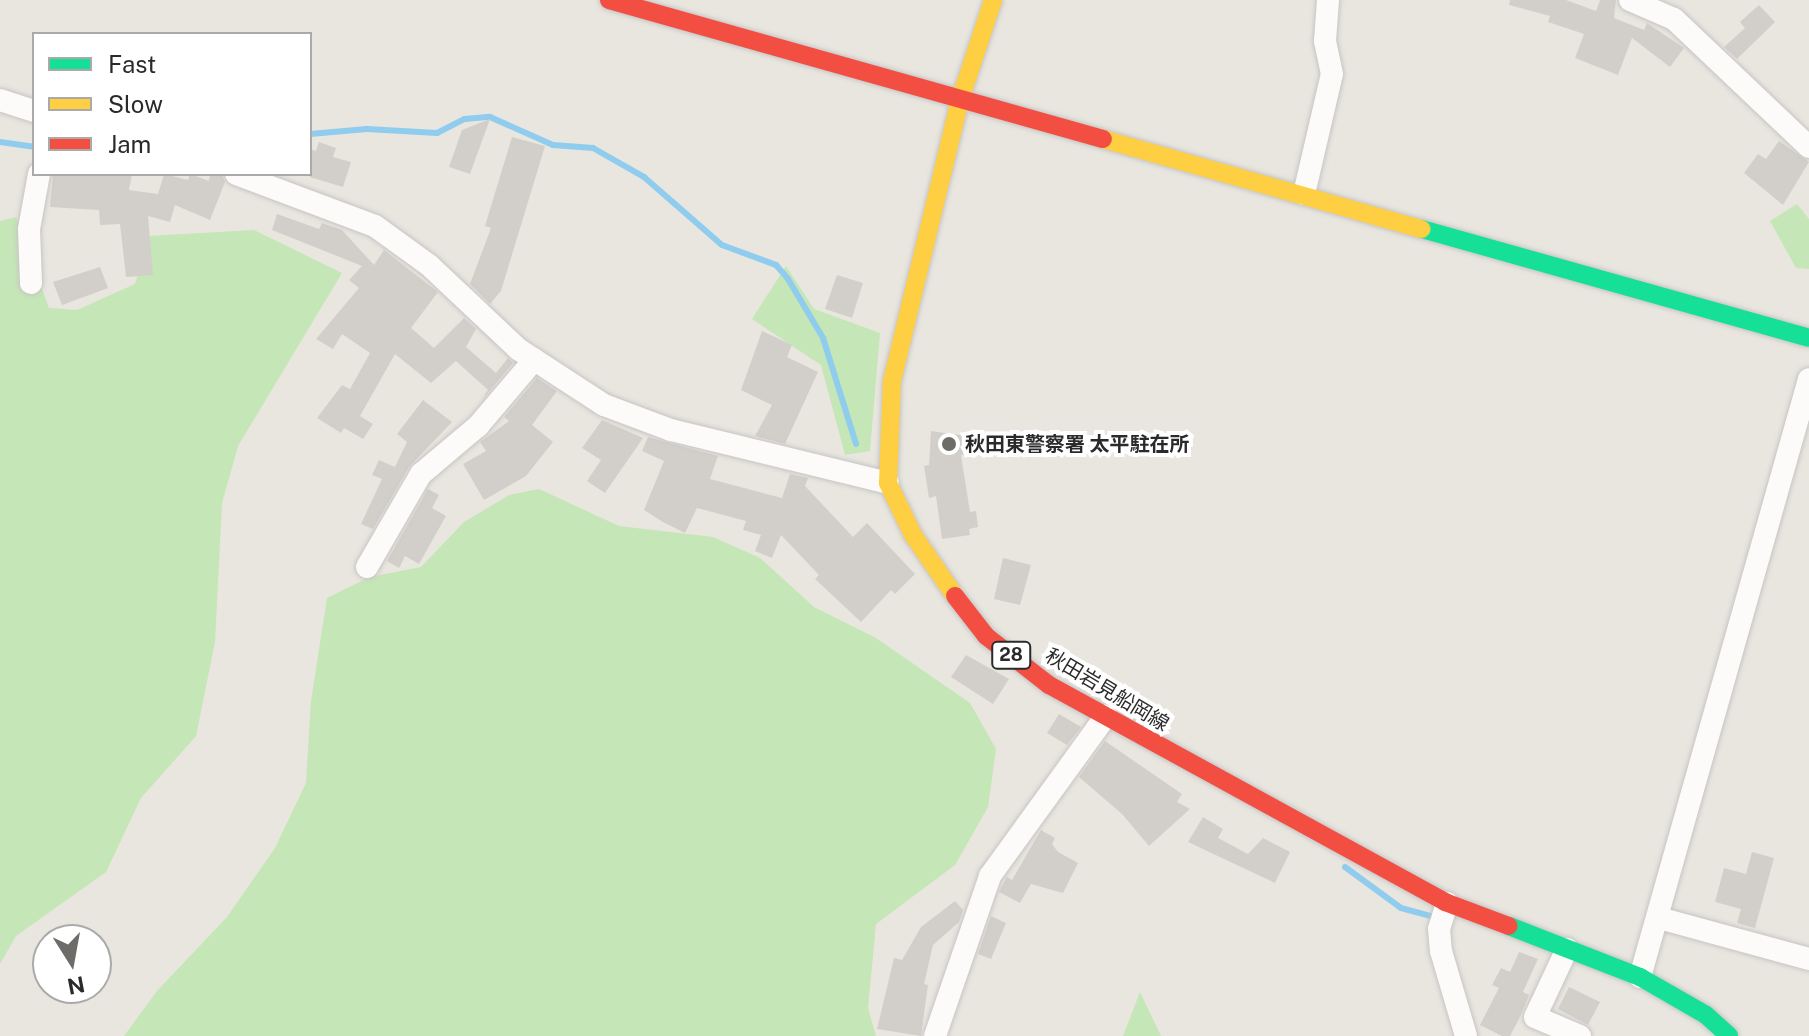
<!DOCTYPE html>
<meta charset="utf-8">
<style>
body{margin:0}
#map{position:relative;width:1809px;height:1036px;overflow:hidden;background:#e9e6df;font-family:"Public Sans","Noto Sans JP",sans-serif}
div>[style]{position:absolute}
.green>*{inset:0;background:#c5e6b6}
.stream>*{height:6px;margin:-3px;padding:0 3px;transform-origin:3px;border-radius:3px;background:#8fccee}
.building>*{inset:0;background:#d2cfca}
.roads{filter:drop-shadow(0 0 2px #c6c5c5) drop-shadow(0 0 2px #c6c5c5)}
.street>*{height:22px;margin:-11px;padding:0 11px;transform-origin:11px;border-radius:11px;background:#fcfbfa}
.fast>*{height:18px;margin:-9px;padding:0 9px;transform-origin:9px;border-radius:9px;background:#16e098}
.slow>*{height:18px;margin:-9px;padding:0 9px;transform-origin:9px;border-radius:9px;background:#ffcf43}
.jam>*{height:18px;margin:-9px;padding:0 9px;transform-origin:9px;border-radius:9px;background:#f24e42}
.dots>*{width:22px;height:22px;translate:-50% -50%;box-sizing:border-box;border:4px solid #fff;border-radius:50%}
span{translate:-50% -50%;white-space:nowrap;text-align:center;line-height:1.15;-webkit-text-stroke:8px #fff;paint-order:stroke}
.shield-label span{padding:2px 6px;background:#fff;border:2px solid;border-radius:6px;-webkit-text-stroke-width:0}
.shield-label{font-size:18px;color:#2a2a2a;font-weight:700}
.poi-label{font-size:20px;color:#2a2a2a;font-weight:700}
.left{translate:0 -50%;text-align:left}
.street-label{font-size:20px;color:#2a2a2a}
.legend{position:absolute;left:32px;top:32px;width:280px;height:144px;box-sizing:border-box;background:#fff;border:2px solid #aaa;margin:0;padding:10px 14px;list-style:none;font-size:24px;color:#2a2a2a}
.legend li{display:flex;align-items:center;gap:16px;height:40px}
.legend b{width:40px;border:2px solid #aaa}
.north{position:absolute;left:32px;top:924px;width:80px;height:80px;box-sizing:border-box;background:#fff;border:2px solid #aaa;border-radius:50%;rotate:169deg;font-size:22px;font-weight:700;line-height:32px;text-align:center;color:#2a2a2a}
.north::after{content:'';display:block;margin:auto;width:28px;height:36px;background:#6d6c69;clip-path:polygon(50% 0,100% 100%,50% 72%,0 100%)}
</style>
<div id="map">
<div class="green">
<i style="clip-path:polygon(1797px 204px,1809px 219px,1809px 269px,1796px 268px,1770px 221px)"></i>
<i style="clip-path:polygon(16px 217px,49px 308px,77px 310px,135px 284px,149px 236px,254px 230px,342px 273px,238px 446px,222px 503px,215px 642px,196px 736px,141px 798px,106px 872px,16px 936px,0 964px,0 221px)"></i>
<i style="clip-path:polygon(786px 266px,814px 309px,880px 333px,870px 451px,845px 455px,821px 365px,752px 319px)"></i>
<i style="clip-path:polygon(539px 489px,619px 526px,713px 537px,760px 558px,814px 607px,876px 638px,970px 703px,996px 749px,988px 807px,955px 865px,876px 924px,868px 1008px,876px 1036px,124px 1036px,157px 991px,227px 917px,275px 848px,306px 783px,311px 701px,327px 598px,370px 577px,421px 567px,464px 522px,509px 495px)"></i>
<i style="clip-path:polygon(1140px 992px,1161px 1036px,1123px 1036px)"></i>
</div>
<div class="stream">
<i style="left:310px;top:134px;width:57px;rotate:-5deg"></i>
<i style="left:367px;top:129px;width:70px;rotate:3.3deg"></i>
<i style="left:437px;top:133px;width:31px;rotate:-27deg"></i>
<i style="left:465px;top:119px;width:25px;rotate:-5deg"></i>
<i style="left:490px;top:117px;width:69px;rotate:24deg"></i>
<i style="left:553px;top:145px;width:40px;rotate:4.3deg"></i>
<i style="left:593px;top:148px;width:59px;rotate:29.6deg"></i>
<i style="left:644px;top:177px;width:103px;rotate:41.1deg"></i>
<i style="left:722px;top:245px;width:58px;rotate:20.3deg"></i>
<i style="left:776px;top:265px;width:18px;rotate:49deg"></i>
<i style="left:788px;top:279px;width:69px;rotate:59.3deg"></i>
<i style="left:823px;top:338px;width:111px;rotate:72.7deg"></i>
<i style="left:0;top:142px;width:34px;rotate:8deg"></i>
<i style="left:1345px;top:867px;width:69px;rotate:36.2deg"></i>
<i style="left:1401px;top:908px;width:34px;rotate:15deg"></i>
</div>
<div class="building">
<i style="clip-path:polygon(1510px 0,1566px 0,1596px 11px,1600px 0,1616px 0,1614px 18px,1644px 30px,1647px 23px,1684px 48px,1670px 67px,1632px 38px,1618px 75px,1575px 58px,1584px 34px,1548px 22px,1550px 16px,1509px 5px)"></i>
<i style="clip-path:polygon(1759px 5px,1775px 22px,1737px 59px,1724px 47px,1745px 28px,1740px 22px)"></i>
<i style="clip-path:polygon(490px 119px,470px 174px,449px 167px,462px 130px)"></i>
<i style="clip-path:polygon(512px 137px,545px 146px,501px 291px,490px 304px,470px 284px,491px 228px,485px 226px)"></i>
<i style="clip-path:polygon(1779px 141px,1809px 162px,1783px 205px,1744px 173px,1758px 154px,1766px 159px)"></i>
<i style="clip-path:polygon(319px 142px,336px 148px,333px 157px,351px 162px,343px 187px,310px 177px,310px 149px,316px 151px)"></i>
<i style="clip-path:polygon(53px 174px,132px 174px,129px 190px,158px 194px,164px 174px,188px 180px,190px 174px,209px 181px,210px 174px,222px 174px,225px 182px,210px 220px,175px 205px,170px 222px,148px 216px,153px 275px,126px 277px,120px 224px,100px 225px,99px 210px,50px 207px)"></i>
<i style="clip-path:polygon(277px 214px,319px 229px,322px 223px,342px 230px,374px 265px,384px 250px,430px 286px,438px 292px,411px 328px,434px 348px,464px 318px,476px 329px,466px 347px,496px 373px,508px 358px,513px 363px,482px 400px,488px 390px,456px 361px,431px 383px,395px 354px,360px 416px,373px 424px,363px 439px,344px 428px,341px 433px,317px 418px,342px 385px,350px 389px,370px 353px,342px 334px,333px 349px,316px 339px,359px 288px,349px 280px,362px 266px,272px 230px)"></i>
<i style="clip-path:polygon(100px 267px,108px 288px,62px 305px,53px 282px)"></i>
<i style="clip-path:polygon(837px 275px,863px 283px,852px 318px,825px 309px)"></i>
<i style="clip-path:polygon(762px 331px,792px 345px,787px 357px,818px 372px,785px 444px,755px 436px,772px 405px,741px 390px)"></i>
<i style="clip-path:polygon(537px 378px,557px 391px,532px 425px,553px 442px,526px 476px,484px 500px,463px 464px,486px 451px,480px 442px,509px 421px,504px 417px)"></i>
<i style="clip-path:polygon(423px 400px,452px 422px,409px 467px,373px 529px,361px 524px,382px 479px,372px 475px,379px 460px,395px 467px,407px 442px,397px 434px)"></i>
<i style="clip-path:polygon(602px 420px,643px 438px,605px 493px,587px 481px,601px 460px,582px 448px)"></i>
<i style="clip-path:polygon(931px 431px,981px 438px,978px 453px,961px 455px,970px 512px,976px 511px,978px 527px,969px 529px,970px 535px,942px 539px,936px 496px,929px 498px,924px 466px,929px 465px)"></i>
<i style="clip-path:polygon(648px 437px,718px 456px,710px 479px,782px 498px,790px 474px,808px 478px,805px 486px,853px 537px,867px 523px,915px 574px,895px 594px,891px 590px,861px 622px,815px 579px,819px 575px,781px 535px,772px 558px,755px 551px,761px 535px,743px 530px,746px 521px,697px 508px,685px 533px,663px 522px,644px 510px,664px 461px,642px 451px)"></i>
<i style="clip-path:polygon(428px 489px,439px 495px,432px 508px,446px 516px,419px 564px,405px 556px,399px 568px,387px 561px)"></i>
<i style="clip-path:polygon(1003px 558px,1031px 565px,1020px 605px,994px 599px)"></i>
<i style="clip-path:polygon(966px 655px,1009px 679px,993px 704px,951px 677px)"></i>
<i style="clip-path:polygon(1059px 714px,1081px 727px,1067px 745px,1047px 733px)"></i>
<i style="clip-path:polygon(1105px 741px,1182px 794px,1177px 802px,1190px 809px,1149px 846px,1122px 814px,1079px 777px)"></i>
<i style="clip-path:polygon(1203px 817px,1223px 829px,1218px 838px,1248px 854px,1263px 838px,1290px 852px,1275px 883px,1188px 842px)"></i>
<i style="clip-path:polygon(1041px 830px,1055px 838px,1052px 844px,1058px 852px,1078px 863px,1063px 893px,1031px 884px,1020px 903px,999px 892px,1007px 877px,1012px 880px)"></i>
<i style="clip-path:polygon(1752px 852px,1774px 858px,1755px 928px,1737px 923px,1741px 909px,1715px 902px,1724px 868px,1746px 874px)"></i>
<i style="clip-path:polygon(955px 901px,963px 910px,959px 922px,933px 945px,924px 984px,928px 985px,921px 1036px,877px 1029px,894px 958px,902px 960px,921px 927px)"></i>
<i style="clip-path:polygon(991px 916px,1006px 923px,991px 959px,978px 954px)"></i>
<i style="clip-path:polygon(1519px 952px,1538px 959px,1523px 992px,1529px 995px,1519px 1019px,1510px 1036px,1502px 1036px,1480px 1025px,1499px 988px,1492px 985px,1501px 968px,1510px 972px)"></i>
<i style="clip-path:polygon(1569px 987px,1600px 1002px,1588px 1025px,1558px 1009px)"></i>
</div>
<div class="roads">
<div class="street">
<i style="left:1630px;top:0;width:48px;rotate:23.4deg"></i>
<i style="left:1674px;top:19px;width:186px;rotate:43.5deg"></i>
<i style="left:0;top:100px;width:36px;rotate:18deg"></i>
<i style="left:236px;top:174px;width:148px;rotate:20.5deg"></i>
<i style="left:375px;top:226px;width:68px;rotate:36deg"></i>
<i style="left:430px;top:266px;width:121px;rotate:43.3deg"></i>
<i style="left:518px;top:349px;width:103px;rotate:33.1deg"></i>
<i style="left:604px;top:405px;width:72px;rotate:20.5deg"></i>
<i style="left:671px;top:430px;width:223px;rotate:13.7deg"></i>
<i style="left:1304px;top:194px;width:123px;rotate:-76.9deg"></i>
<i style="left:1332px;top:74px;width:34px;rotate:-102deg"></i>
<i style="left:1325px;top:41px;width:41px;rotate:-85.8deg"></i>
<i style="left:31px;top:283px;width:54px;rotate:-92.1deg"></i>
<i style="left:29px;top:229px;width:56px;rotate:-79.7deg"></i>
<i style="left:367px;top:567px;width:108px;rotate:-59.9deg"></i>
<i style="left:421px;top:474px;width:75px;rotate:-40.1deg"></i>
<i style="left:478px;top:426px;width:87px;rotate:-49.7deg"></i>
<i style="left:1447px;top:903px;width:27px;rotate:107deg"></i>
<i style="left:1439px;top:929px;width:22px;rotate:85deg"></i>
<i style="left:1441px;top:951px;width:89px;rotate:73.6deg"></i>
<i style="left:1659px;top:918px;width:156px;rotate:15.3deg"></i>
<i style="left:1567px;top:949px;width:75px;rotate:115.2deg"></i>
<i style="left:1535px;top:1017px;width:49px;rotate:22.9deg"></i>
<i style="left:1640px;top:977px;width:621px;rotate:-74.22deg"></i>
<i style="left:935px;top:1036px;width:169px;rotate:-71deg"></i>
<i style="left:990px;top:876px;width:198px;rotate:-54.1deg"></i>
</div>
<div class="fast">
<i style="left:1422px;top:229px;width:402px;rotate:15.7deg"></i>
<i style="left:1509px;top:926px;width:141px;rotate:21.3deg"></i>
<i style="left:1640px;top:977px;width:76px;rotate:29.9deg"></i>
<i style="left:1706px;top:1015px;width:31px;rotate:42deg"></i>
</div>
<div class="slow">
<i style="left:1103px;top:139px;width:331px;rotate:15.8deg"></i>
<i style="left:955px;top:596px;width:74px;rotate:-124.5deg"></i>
<i style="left:913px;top:535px;width:58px;rotate:-115.7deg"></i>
<i style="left:888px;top:483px;width:102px;rotate:-87.8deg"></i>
<i style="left:892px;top:381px;width:289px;rotate:-76.4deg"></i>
<i style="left:960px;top:100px;width:105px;rotate:-71.7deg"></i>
</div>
<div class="jam">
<i style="left:609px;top:0;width:513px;rotate:15.72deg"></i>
<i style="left:955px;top:596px;width:51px;rotate:52.2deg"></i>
<i style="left:986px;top:636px;width:80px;rotate:37.9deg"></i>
<i style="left:1049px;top:685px;width:452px;rotate:28.7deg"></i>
<i style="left:1445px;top:902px;width:68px;rotate:20.6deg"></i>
</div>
</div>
<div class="dots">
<i style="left:949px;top:444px;background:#6d6c69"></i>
</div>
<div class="shield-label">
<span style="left:1011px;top:655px">28</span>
</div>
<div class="poi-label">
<span class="left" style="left:965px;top:444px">秋田東警察署 太平駐在所</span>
</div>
<div class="street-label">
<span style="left:1107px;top:690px;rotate:31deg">秋田岩見船岡線</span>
</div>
<ul class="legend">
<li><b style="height:10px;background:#16e098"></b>Fast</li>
<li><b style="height:10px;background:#ffcf43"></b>Slow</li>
<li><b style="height:10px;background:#f24e42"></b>Jam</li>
</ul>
<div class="north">N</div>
</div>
